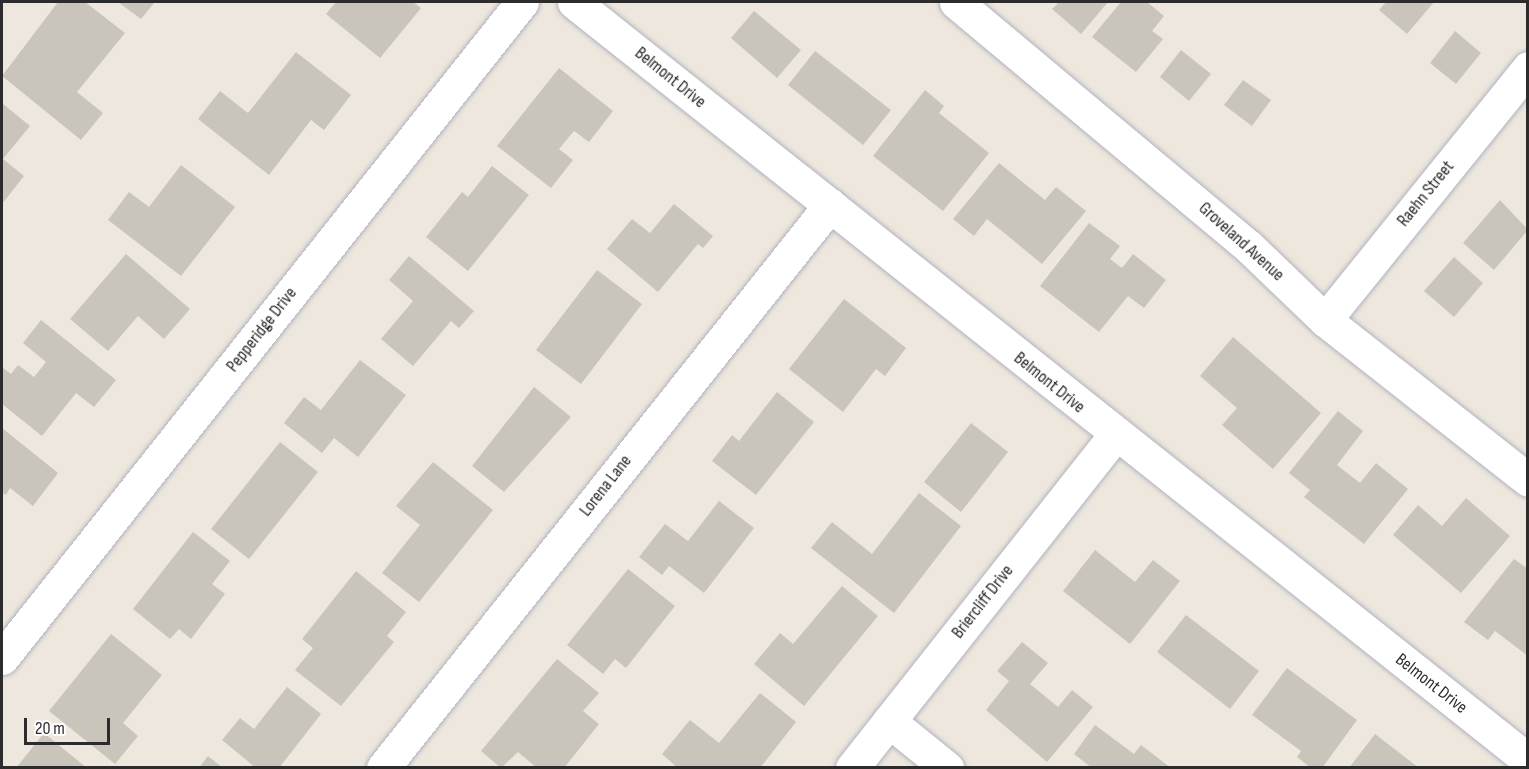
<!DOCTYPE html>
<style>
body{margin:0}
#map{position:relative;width:1529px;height:769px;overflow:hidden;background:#eee7dd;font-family:"Sofia Sans Condensed",sans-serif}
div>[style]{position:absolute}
.building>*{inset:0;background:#c9c5bb}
.roads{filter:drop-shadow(0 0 2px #b1b3c0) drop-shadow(0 0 2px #b1b3c0)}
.minor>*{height:33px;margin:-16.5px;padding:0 16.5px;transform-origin:16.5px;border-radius:16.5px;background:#fff}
span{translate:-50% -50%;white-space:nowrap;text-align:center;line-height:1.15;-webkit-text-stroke:4.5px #fff;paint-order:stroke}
.street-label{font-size:18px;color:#2c2c2c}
.frame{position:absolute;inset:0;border:3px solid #2c2c2c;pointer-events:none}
.scale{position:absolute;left:24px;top:718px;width:86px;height:27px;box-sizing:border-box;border:3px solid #2c2c2c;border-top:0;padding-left:8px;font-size:18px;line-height:21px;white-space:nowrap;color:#2c2c2c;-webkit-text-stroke:4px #fff;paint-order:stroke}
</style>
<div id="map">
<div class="building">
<i style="clip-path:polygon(58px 2px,85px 2px,125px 33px,77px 92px,103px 113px,81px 140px,2px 76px)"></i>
<i style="clip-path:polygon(118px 2px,155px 2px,141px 19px)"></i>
<i style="clip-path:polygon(336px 2px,413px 2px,421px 8px,380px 58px,326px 14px)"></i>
<i style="clip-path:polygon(1059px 2px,1108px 2px,1081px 34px,1052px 9px)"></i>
<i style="clip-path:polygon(1121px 2px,1147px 2px,1164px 16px,1152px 31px,1163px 39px,1136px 72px,1092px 37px)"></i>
<i style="clip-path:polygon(1386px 2px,1434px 2px,1407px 34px,1379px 10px)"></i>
<i style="clip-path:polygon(754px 11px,801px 50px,777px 78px,731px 38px)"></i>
<i style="clip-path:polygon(1455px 31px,1481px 53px,1456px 84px,1430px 63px)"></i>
<i style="clip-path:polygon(1181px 50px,1211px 74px,1189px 101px,1160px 77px)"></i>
<i style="clip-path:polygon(815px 51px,891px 110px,863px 145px,788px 85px)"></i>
<i style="clip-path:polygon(296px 52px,351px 95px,324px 130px,311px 120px,269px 175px,198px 119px,220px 91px,248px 113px)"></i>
<i style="clip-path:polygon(559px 68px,613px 111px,589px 142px,574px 131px,559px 149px,573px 160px,551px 188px,497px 146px)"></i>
<i style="clip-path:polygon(1243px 80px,1271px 100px,1252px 126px,1224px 105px)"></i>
<i style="clip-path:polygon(925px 90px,944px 106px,939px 113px,989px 153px,943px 211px,873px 156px)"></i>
<i style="clip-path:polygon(2px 103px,30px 126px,3px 159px,24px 176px,2px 204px)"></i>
<i style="clip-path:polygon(999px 163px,1045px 200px,1056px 187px,1086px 211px,1042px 264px,987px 219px,974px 236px,953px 219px)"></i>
<i style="clip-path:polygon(181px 165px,235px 207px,181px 276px,108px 220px,129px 192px,149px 207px)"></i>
<i style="clip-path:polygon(492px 166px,529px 195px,468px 271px,426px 237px,462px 192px,468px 197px)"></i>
<i style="clip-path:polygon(1500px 200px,1528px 230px,1494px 270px,1463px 243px)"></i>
<i style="clip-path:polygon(674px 204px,713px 236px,703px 248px,698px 244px,658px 292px,607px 249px,632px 219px,650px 233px)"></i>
<i style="clip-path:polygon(1089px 223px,1120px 246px,1110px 259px,1122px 268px,1133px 254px,1166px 280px,1144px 308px,1128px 296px,1099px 332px,1040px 286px)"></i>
<i style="clip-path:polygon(126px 254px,190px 309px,164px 339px,138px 316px,108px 351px,70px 319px)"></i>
<i style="clip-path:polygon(409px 256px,474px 311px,459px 328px,451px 321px,413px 366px,381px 339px,413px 301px,389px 280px)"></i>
<i style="clip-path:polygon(1454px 257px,1483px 283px,1454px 317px,1424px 291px)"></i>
<i style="clip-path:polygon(597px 270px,642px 304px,581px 384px,536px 350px)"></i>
<i style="clip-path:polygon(844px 299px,906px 348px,885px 376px,876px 369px,843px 412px,789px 369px)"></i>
<i style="clip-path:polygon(41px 320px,116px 380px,94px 407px,76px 393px,42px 436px,2px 404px,2px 367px,11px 374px,18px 365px,34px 377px,46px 362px,23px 343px)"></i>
<i style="clip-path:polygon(1233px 337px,1321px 413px,1273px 469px,1222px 425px,1237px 408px,1200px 376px)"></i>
<i style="clip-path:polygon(360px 360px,406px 395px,358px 457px,334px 438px,322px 453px,284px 423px,304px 397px,321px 410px)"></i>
<i style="clip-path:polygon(534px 387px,571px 417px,504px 492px,472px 466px)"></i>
<i style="clip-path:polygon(777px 392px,814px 422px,756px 495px,712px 461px,732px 435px,739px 441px)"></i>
<i style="clip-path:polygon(1338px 411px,1363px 431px,1337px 465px,1360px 483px,1376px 463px,1408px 489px,1364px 544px,1304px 497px,1310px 490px,1289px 473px)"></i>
<i style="clip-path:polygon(971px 423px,1008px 452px,961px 512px,924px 482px)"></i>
<i style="clip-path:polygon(2px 428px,58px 473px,33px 506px,10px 488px,6px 495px,2px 492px)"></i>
<i style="clip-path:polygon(280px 442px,318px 472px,249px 559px,211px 529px)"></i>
<i style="clip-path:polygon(433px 462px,493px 510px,419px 602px,382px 573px,420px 525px,396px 506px)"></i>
<i style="clip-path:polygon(919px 493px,961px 526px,894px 613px,811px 548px,832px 522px,872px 554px)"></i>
<i style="clip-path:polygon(1466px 498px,1510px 536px,1461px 593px,1393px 535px,1418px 505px,1442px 526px)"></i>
<i style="clip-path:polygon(719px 501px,754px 528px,704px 593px,669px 566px,662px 575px,639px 557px,665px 524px,688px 541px)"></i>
<i style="clip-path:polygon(193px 532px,230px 561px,212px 584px,225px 594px,191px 639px,179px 629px,170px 639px,133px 609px)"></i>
<i style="clip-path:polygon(1095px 550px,1135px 582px,1153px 560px,1180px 581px,1130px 644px,1063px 591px)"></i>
<i style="clip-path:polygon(1514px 559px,1528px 569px,1528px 656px,1495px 631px,1488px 640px,1464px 622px)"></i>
<i style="clip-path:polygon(628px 569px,675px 606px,626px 668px,615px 659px,603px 674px,567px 645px)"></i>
<i style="clip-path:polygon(356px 571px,406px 612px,387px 636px,394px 642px,341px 706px,295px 670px,313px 648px,302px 639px)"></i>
<i style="clip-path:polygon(842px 586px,878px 616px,804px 706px,754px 664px,780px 633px,793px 644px)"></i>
<i style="clip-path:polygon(1186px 615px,1259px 671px,1230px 709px,1157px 652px)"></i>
<i style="clip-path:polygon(111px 634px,162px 675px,123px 723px,138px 736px,115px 764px,49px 711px)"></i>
<i style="clip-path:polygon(1022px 642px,1048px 663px,1030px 684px,1058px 707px,1072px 690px,1093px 707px,1047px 762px,986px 710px,1009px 681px,997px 671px)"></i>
<i style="clip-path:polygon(557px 659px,599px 693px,583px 711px,599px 724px,564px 768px,537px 768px,518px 752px,501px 768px,481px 751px)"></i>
<i style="clip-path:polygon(1287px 668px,1357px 720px,1322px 768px,1311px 768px,1297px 757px,1301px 751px,1252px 715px)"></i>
<i style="clip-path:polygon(287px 687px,321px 714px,279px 768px,256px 768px,222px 740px,240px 718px,254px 729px)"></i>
<i style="clip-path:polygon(760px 693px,796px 722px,760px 768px,678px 768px,662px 754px,690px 720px,719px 743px)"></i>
<i style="clip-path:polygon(1095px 725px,1134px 754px,1141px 745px,1171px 768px,1092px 768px,1074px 754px)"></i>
<i style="clip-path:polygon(44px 733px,87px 768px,16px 768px)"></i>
<i style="clip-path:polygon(1375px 734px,1419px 768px,1349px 768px)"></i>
<i style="clip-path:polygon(208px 756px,223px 768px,199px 768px)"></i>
</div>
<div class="roads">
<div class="minor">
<i style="left:574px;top:2px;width:1218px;rotate:38.47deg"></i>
<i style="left:956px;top:2px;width:381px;rotate:39.9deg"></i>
<i style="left:1248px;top:246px;width:107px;rotate:43.9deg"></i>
<i style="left:1325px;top:320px;width:258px;rotate:38.2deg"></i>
<i style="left:1325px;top:320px;width:324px;rotate:-51.1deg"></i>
<i style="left:2px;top:658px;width:837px;rotate:-51.6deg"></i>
<i style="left:889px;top:721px;width:75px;rotate:39deg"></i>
<i style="left:383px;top:768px;width:719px;rotate:-51.55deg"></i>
<i style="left:852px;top:768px;width:423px;rotate:-51.7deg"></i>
</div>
</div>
<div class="street-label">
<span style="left:670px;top:78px;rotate:39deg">Belmont Drive</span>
<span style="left:1426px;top:194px;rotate:-51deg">Raehn Street</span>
<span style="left:1241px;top:242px;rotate:42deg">Groveland Avenue</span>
<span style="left:262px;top:330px;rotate:-52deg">Pepperidge Drive</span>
<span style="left:1049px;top:383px;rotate:39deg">Belmont Drive</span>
<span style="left:606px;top:486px;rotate:-52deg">Lorena Lane</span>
<span style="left:983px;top:602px;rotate:-52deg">Briercliff Drive</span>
<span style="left:1431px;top:684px;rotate:38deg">Belmont Drive</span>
</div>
<div class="frame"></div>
<div class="scale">20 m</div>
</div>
